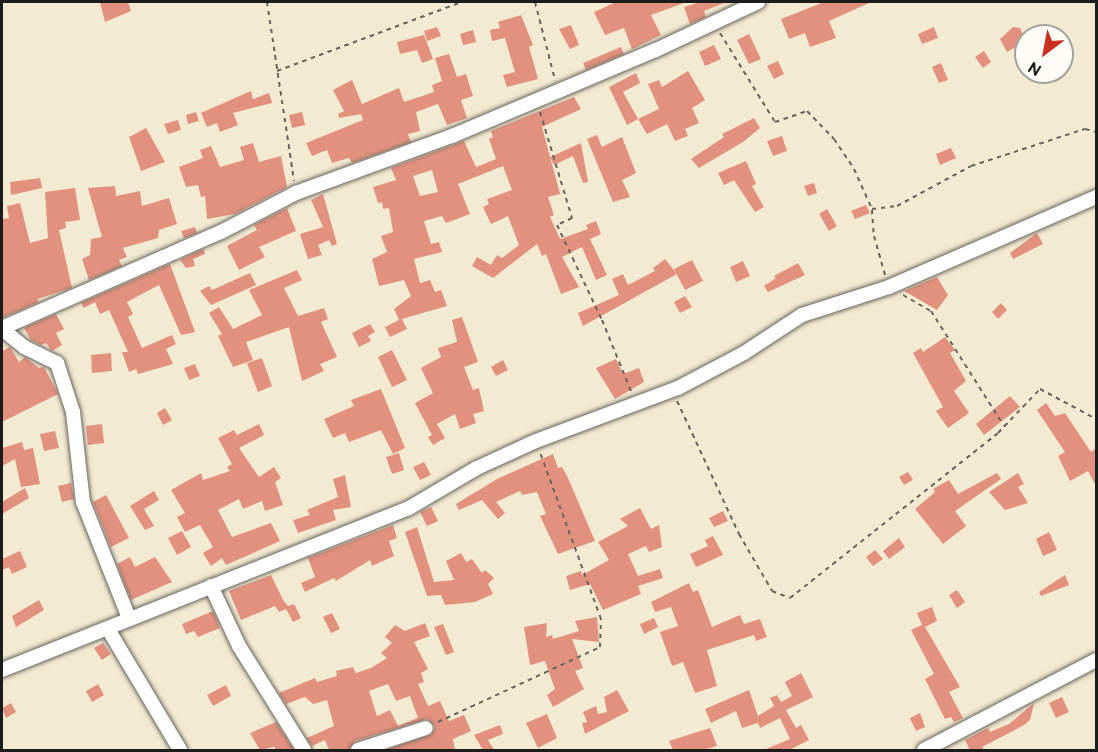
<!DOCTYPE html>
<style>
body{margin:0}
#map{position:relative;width:1098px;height:752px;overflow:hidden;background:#f3ead2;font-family:"Balsamiq Sans",sans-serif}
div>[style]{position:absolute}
.building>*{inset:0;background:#e3917f}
.path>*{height:2px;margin-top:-1px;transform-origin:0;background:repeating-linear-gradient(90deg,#67645c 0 4.5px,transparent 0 9px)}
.roads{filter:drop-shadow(0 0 2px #67645c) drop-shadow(0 0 2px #67645c)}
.minor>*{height:14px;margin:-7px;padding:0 7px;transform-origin:7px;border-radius:7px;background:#fff}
span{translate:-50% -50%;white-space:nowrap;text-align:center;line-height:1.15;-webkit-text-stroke:5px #fdfcf7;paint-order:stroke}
.frame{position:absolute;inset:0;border:3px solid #1c1c1c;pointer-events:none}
.north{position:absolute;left:1014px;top:24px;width:60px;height:60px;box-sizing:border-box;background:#fdfcf7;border:2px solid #a3a29f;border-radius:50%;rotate:212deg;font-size:16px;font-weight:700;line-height:24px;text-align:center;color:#1c1c1c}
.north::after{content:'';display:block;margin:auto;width:21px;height:27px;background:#c8321e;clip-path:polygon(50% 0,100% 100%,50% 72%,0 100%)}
</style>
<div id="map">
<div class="building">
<i style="clip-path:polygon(100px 2px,128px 2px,131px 11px,105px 22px)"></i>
<i style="clip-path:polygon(616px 2px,684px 2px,684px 3px,651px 15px,661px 35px,632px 49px,624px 28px,605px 35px,594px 12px)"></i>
<i style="clip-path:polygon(700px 2px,727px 2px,704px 11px,706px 17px,690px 24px,684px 7px)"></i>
<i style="clip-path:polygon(824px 2px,869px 3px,829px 21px,836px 38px,810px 47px,805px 33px,789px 39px,781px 19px)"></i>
<i style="clip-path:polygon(521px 15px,533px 45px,529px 47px,538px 79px,507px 87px,503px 75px,515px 72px,505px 38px,492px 41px,490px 30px,500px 28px,498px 22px)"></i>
<i style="clip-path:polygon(571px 25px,579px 45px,570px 49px,559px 29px)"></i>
<i style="clip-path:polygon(437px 27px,441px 36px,427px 41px,424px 31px)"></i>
<i style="clip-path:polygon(934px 27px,938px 38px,922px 44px,918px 34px)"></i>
<i style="clip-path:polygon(1013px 27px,1020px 28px,1026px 41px,1007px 52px,1000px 39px)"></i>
<i style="clip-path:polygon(473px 30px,476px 42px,463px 45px,460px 34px)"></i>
<i style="clip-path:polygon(749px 34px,761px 59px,749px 64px,737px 40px)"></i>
<i style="clip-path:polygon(424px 35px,433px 59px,422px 63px,417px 50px,400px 54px,397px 42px)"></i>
<i style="clip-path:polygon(714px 45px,721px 59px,705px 66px,699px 52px)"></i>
<i style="clip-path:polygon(621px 47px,624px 54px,586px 70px,583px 63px)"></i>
<i style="clip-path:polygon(984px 51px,991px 62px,983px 68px,975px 57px)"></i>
<i style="clip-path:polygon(449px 54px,457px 77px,466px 74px,473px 96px,461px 100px,467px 118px,447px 125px,438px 104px,416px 112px,420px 131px,408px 134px,411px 142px,352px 163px,349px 158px,332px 163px,327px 150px,312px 156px,306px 143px,363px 120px,361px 114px,339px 118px,338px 114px,344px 111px,333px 90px,352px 80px,362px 104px,399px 88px,404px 102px,434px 92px,432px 85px,442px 81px,435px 58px)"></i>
<i style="clip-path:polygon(778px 61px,784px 74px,774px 79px,767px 66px)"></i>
<i style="clip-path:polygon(941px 63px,948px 80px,939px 83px,932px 67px)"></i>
<i style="clip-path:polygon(688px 71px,705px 100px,692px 108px,699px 123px,685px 129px,688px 136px,675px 141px,667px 124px,647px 134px,638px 119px,659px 109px,648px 84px,659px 80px,662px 87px)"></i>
<i style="clip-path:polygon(636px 73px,640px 83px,623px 92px,638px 119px,627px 125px,609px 87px)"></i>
<i style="clip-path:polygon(251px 91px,253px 99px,269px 93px,272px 103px,233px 113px,238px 125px,220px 132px,217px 123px,207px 127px,201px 113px)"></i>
<i style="clip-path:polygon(evenodd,574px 97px,581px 109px,542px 127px,560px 194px,548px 197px,554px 215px,550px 217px,560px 239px,588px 229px,586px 225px,596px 221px,601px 234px,590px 239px,607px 275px,596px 280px,582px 247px,562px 257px,579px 287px,561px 294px,546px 254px,542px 256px,537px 244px,493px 278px,472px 266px,477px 257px,491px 265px,497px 255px,502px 258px,519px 245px,508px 216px,491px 224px,483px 207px,489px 204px,487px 199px,512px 190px,503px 166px,458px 184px,470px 214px,446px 223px,442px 216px,424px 221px,431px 244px,439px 242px,442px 252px,414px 259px,420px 283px,430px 280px,435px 292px,441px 290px,447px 306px,402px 319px,407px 329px,390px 337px,385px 327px,399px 320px,394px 309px,411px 296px,404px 280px,379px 286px,372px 259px,387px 252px,381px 236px,393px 232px,389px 208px,383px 209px,382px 202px,378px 203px,373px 187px,396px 180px,391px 168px,464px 141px,476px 167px,496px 159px,489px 139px,493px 137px,491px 131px,574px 97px,432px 170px,438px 192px,420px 196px,413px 176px,432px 170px)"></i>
<i style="clip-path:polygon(196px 112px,199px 121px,188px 124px,186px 115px)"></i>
<i style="clip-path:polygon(302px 112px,305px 125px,292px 128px,289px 115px)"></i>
<i style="clip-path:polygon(754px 118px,760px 128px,743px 142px,699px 168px,691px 159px,724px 137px,722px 134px)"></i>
<i style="clip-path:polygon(178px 120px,181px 130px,168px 134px,164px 124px)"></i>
<i style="clip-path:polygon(146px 128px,165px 162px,141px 171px,129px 137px)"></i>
<i style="clip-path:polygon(597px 135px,602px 147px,622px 137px,636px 173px,622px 180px,630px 197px,613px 202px,587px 139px)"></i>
<i style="clip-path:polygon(782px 136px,787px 151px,773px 156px,767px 141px)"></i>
<i style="clip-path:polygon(253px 143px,259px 162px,281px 156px,287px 187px,235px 214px,207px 219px,205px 196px,201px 197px,198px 185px,186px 187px,179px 167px,203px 158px,200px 150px,211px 146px,220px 167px,244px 160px,240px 147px)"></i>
<i style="clip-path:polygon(581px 143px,588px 182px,583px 183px,573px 156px,554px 165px,550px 157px)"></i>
<i style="clip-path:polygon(951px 148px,956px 158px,940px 165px,936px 154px)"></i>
<i style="clip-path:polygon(746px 161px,756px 184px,752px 186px,764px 207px,755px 212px,734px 180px,724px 185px,718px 173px)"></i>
<i style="clip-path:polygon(40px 178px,42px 188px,11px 195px,10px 182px)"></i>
<i style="clip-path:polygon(814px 183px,817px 193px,808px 196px,804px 186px)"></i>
<i style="clip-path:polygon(115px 186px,116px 196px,140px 191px,142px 206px,169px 198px,177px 224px,159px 230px,158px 238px,123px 248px,127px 257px,119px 260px,122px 266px,89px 280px,82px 259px,90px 255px,91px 239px,102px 237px,88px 188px)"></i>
<i style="clip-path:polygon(75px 188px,80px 220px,65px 222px,66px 228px,59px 230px,72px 288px,37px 299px,39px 302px,2px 318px,2px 219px,9px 218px,7px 206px,20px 203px,30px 243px,48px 238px,45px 192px)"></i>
<i style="clip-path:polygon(323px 194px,337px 244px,332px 246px,329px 240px,318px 245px,322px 255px,308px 259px,300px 234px,323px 227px,311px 200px)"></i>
<i style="clip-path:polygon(866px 205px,870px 213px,855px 219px,851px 211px)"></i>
<i style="clip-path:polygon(287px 208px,296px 231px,259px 247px,265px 257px,239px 270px,227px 246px,257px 230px,254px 225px)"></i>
<i style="clip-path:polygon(827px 209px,837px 226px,829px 231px,819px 214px)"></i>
<i style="clip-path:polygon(195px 227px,197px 233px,184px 238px,181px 231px)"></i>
<i style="clip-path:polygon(1037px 233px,1043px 244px,1013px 259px,1010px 253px)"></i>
<i style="clip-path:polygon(204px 249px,205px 254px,193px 259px,195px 266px,186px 268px,180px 260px)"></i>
<i style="clip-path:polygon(665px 259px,677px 274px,583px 326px,578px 313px,619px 295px,612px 279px,623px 274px,628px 285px,655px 271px,653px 268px)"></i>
<i style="clip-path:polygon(692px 260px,703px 281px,685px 290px,674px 269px)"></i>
<i style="clip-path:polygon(743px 261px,750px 276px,736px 282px,730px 267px)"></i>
<i style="clip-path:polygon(798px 263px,805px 275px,768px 292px,764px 286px,776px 278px,774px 276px)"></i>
<i style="clip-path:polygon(170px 264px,195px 332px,181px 335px,159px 285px,127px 302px,133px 314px,128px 317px,142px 348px,172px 335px,176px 344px,166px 349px,173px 364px,138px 374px,136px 369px,129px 372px,122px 352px,128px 352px,109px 310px,100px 314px,95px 302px,84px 308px,81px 303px)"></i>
<i style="clip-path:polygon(297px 270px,302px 280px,284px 288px,298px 316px,324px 308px,328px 319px,321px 322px,337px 357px,320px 364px,324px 371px,302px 381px,289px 327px,246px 342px,253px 360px,233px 367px,218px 336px,222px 334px,209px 313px,219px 307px,233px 329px,262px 315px,249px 290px)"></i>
<i style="clip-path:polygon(250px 273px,256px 285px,211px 305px,200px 291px,209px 286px,212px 290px)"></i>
<i style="clip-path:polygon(937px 277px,948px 295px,937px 310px,904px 291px)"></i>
<i style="clip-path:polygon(685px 296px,692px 307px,680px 313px,674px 302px)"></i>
<i style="clip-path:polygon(1001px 303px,1007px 310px,998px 319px,992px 312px)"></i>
<i style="clip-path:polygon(56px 314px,64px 329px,56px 333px,62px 345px,52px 351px,46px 343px,41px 345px,31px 340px,24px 328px)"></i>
<i style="clip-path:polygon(462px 317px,478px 362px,464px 367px,473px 390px,479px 388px,484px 411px,473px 414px,476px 423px,460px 429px,455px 414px,437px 424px,445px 438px,433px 445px,428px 437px,432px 435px,415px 403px,433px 393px,421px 368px,441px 357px,438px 348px,457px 342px,452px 320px)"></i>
<i style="clip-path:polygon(370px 324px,375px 332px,368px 336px,371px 341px,359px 347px,352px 333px)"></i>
<i style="clip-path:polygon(945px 337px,955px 350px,950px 353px,966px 381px,954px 391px,969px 413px,948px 428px,936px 411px,943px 407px,913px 353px,921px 348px,923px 352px)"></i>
<i style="clip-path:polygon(10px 347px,19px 362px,25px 357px,39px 368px,44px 367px,58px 394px,2px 422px,2px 351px)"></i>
<i style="clip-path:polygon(392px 350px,407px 380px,392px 387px,378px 357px)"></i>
<i style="clip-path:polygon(111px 353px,112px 371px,92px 373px,91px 355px)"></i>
<i style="clip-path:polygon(262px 358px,272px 386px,258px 392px,247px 363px)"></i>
<i style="clip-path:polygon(616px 359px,623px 374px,639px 368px,644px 382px,615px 399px,596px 368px)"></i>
<i style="clip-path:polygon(503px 360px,508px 370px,496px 376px,491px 367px)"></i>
<i style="clip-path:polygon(195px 364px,200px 376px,189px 380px,184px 368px)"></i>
<i style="clip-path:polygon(381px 389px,405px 448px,393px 454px,381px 430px,349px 442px,345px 433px,333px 438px,324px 419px,354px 406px,351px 400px)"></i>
<i style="clip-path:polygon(1010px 396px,1020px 407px,984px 435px,976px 424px)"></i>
<i style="clip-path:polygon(1046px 403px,1055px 416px,1065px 413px,1091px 452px,1096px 448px,1096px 486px,1088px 471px,1070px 481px,1058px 456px,1065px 452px,1037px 410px)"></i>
<i style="clip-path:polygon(165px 408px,172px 420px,163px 425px,157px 413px)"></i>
<i style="clip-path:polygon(102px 424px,104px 443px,88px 445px,86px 426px)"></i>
<i style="clip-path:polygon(259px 424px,264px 435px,239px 448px,259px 477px,274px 467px,281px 478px,275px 482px,283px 505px,265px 511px,262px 501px,243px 509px,239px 499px,218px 510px,232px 537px,271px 523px,280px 541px,226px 565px,222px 558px,211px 566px,203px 553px,213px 547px,200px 525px,185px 532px,177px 517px,185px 513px,171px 490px,201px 473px,203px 480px,230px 471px,227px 467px,232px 464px,218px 438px,234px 430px,237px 435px)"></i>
<i style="clip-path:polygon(55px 431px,59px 448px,44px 451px,40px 434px)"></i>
<i style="clip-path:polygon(22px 442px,24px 450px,33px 448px,40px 484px,21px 487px,15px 459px,2px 466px,2px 448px)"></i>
<i style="clip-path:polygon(399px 453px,404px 470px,392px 474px,386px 457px)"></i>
<i style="clip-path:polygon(553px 454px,558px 468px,562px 467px,568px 478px,595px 541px,558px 554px,540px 516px,546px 514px,537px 492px,522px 495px,520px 491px,496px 502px,505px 513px,498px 519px,482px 500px,459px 510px,456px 504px,497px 479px)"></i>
<i style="clip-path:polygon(424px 462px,431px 475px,420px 480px,413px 467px)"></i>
<i style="clip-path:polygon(908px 472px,913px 480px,904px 485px,899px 477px)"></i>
<i style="clip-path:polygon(997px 473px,1001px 479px,955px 511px,966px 526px,943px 544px,915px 509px,935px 492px,933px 489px,949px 480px,958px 494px)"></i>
<i style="clip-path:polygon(1018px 473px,1024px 484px,1018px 487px,1028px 503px,1005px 510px,989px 492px)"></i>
<i style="clip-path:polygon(345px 475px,351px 507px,333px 510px,336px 520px,298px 533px,293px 520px,310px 515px,307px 510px,338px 497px,333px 479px)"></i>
<i style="clip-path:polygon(71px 483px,74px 499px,62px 502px,58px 486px)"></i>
<i style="clip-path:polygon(25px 488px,29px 498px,2px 514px,2px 502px)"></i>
<i style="clip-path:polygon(154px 491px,159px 500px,144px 509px,154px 526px,145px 530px,130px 506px)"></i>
<i style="clip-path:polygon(106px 495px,129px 538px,111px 547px,93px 502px)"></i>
<i style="clip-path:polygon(431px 507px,438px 521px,427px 526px,420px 512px)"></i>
<i style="clip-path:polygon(640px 508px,651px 529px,659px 525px,662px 547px,649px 552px,646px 546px,628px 554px,638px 576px,660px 569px,663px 578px,638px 586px,641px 594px,603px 610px,590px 584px,570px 590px,566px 576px,581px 571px,582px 575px,609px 560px,598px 542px,628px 526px,620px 519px)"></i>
<i style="clip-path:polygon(723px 511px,728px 521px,714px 527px,709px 518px)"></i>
<i style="clip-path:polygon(393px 525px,397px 538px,389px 541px,394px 556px,372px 566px,370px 560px,336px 581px,334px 578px,305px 592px,301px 583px,315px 577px,308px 558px)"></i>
<i style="clip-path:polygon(417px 527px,434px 582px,454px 580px,446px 561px,461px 553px,466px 562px,472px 559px,482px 573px,485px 570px,494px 578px,488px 584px,493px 594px,475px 602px,445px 605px,441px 595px,427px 596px,405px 532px)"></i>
<i style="clip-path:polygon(182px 531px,191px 547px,177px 555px,168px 538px)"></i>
<i style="clip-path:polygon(1049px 532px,1057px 550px,1043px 556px,1036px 539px)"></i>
<i style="clip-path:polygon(713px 536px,723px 555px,696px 567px,690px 554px,708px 546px,705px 540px)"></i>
<i style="clip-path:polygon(899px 538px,905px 547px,889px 559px,883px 551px)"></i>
<i style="clip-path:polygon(875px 550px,883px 559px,873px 566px,866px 557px)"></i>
<i style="clip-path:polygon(20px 551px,27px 567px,12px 574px,9px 567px,2px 570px,2px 559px)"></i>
<i style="clip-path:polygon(130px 557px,135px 567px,155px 557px,172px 582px,131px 600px,117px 564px)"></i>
<i style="clip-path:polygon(271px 575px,283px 600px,288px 606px,294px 604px,301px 618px,293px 622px,286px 609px,279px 612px,275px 606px,241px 620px,229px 591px)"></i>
<i style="clip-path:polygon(1065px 575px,1069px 585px,1041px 596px,1039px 592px)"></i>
<i style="clip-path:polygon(689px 583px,693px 592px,698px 590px,712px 627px,740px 615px,744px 624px,760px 619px,767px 637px,756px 641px,754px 635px,707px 650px,717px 686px,695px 693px,683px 662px,672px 666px,660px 632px,678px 626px,671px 607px,655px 612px,651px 602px)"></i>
<i style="clip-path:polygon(957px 590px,965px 602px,957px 608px,949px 595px)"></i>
<i style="clip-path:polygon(39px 600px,44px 610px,16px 627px,12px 616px)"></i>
<i style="clip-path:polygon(932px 607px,937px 621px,925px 627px,960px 687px,949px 692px,963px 718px,954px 722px,951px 717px,945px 719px,925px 679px,934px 674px,911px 630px,922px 625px,917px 613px)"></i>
<i style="clip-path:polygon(213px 611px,220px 628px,198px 637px,194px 631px,186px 634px,182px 624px)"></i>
<i style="clip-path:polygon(332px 613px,340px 629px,331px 633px,323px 617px)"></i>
<i style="clip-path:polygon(597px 617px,599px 642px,572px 639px,583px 668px,575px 671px,584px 689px,553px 707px,547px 695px,555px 689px,545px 661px,530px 665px,524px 627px,547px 623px,546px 637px,552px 635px,553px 639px,579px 631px,575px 621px)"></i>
<i style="clip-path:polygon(654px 618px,658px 627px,644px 634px,640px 624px)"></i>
<i style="clip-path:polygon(evenodd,425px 623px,430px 636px,414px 642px,428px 669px,421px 673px,424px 682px,418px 684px,428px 706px,440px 701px,449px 721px,464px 715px,471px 731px,453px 739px,455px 750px,386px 750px,432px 734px,435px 726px,427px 719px,355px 741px,349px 750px,329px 750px,325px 740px,312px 746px,307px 738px,334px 726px,327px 700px,313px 704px,305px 697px,286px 704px,279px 693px,315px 678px,317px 682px,337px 676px,336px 671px,353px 667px,356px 673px,371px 668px,387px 658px,381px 653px,392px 643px,385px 637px,395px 625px,405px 631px,425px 623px,388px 684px,396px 701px,410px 696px,418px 718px,398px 726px,390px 710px,377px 716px,369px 691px,388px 684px)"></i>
<i style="clip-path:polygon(443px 624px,454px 652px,446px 655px,434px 627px)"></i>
<i style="clip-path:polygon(103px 643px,111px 654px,102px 660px,94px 648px)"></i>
<i style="clip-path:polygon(801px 673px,813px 697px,786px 710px,796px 728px,801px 725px,809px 740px,789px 750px,764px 750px,790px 739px,780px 718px,760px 728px,758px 723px,742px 728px,736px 711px,711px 723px,705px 709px,749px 690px,758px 716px,774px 706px,770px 698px,777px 695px,781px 702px,792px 696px,785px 682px)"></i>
<i style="clip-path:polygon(98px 684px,104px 695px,92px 702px,86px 691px)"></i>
<i style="clip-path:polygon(226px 685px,231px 696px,213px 706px,207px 695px)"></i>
<i style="clip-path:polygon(617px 690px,629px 711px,585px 734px,582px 723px,587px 722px,583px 712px,596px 706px,598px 714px,607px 712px,604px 697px)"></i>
<i style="clip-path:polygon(1062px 697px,1069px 712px,1056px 718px,1049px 703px)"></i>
<i style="clip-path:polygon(11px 703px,16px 712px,6px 718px,2px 708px)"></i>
<i style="clip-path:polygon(1034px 703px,1030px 720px,1024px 725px,982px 747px,984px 750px,970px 750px,965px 740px,988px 728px,990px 732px,1009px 724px)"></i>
<i style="clip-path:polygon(920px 713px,925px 727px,916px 731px,910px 718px)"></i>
<i style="clip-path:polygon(547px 714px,557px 738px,538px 748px,526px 723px)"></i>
<i style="clip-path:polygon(276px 722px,294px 750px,277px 750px,274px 747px,260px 750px,250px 733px)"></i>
<i style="clip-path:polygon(500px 725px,503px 734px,488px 740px,494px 750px,483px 750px,474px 735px)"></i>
<i style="clip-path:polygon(710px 728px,717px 746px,704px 750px,673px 750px,669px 741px)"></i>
</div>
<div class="path">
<i style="left:267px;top:2px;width:181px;rotate:81.4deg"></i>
<i style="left:535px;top:2px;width:81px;rotate:75.6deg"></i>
<i style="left:720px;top:33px;width:105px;rotate:58.3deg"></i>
<i style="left:775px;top:122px;width:34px;rotate:-19deg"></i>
<i style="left:807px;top:111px;width:39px;rotate:46deg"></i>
<i style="left:834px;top:139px;width:36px;rotate:56deg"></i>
<i style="left:854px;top:169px;width:44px;rotate:65.8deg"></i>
<i style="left:872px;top:209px;width:25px;rotate:-7deg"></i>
<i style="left:897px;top:206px;width:84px;rotate:-28.4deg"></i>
<i style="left:971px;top:166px;width:120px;rotate:-18deg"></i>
<i style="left:1085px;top:129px;width:11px;rotate:15deg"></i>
<i style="left:277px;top:71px;width:197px;rotate:-20.5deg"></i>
<i style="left:540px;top:112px;width:111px;rotate:73.2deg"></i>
<i style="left:572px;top:218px;width:17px;rotate:155deg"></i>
<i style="left:557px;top:225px;width:105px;rotate:64.7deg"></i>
<i style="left:602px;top:320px;width:77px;rotate:67.8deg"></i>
<i style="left:872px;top:210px;width:26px;rotate:86deg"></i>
<i style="left:874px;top:236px;width:41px;rotate:74.2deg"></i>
<i style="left:903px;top:295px;width:32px;rotate:30deg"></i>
<i style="left:931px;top:311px;width:136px;rotate:57.6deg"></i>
<i style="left:677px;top:401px;width:147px;rotate:65deg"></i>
<i style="left:739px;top:534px;width:66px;rotate:59.9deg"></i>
<i style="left:772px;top:591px;width:19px;rotate:21deg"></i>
<i style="left:790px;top:598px;width:265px;rotate:-38.4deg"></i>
<i style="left:998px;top:433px;width:61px;rotate:-46.3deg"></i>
<i style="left:1040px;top:389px;width:64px;rotate:28.2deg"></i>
<i style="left:438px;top:722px;width:179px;rotate:-24.8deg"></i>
<i style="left:600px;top:647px;width:28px;rotate:-88deg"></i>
<i style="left:601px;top:619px;width:178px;rotate:-110.1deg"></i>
</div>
<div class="roads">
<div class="minor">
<i style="left:2px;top:328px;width:239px;rotate:-23.7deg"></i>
<i style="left:221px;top:232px;width:85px;rotate:-27.5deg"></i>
<i style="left:296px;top:193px;width:166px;rotate:-20.1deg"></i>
<i style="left:452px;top:136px;width:221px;rotate:-22.9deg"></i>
<i style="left:656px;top:50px;width:113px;rotate:-25.2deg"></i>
<i style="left:2px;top:329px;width:28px;rotate:39deg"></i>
<i style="left:24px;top:347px;width:37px;rotate:26deg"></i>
<i style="left:57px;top:363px;width:52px;rotate:71.9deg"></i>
<i style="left:73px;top:412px;width:91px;rotate:83.7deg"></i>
<i style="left:83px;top:502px;width:125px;rotate:68.4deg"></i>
<i style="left:211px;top:586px;width:66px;rotate:65deg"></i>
<i style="left:239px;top:646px;width:123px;rotate:58deg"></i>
<i style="left:108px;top:629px;width:141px;rotate:59.2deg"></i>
<i style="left:2px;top:670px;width:438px;rotate:-21.7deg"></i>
<i style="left:409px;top:508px;width:79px;rotate:-30.5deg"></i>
<i style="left:477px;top:468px;width:65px;rotate:-24.6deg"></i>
<i style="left:536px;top:441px;width:152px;rotate:-20.5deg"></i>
<i style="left:678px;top:388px;width:75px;rotate:-27.9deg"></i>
<i style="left:744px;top:353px;width:69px;rotate:-33.2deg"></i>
<i style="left:802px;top:315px;width:91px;rotate:-17.8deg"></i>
<i style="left:889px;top:287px;width:226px;rotate:-23.5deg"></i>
<i style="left:358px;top:750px;width:71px;rotate:-17.9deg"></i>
<i style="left:924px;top:750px;width:194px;rotate:-27.6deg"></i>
</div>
</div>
<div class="frame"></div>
<div class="north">N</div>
</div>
